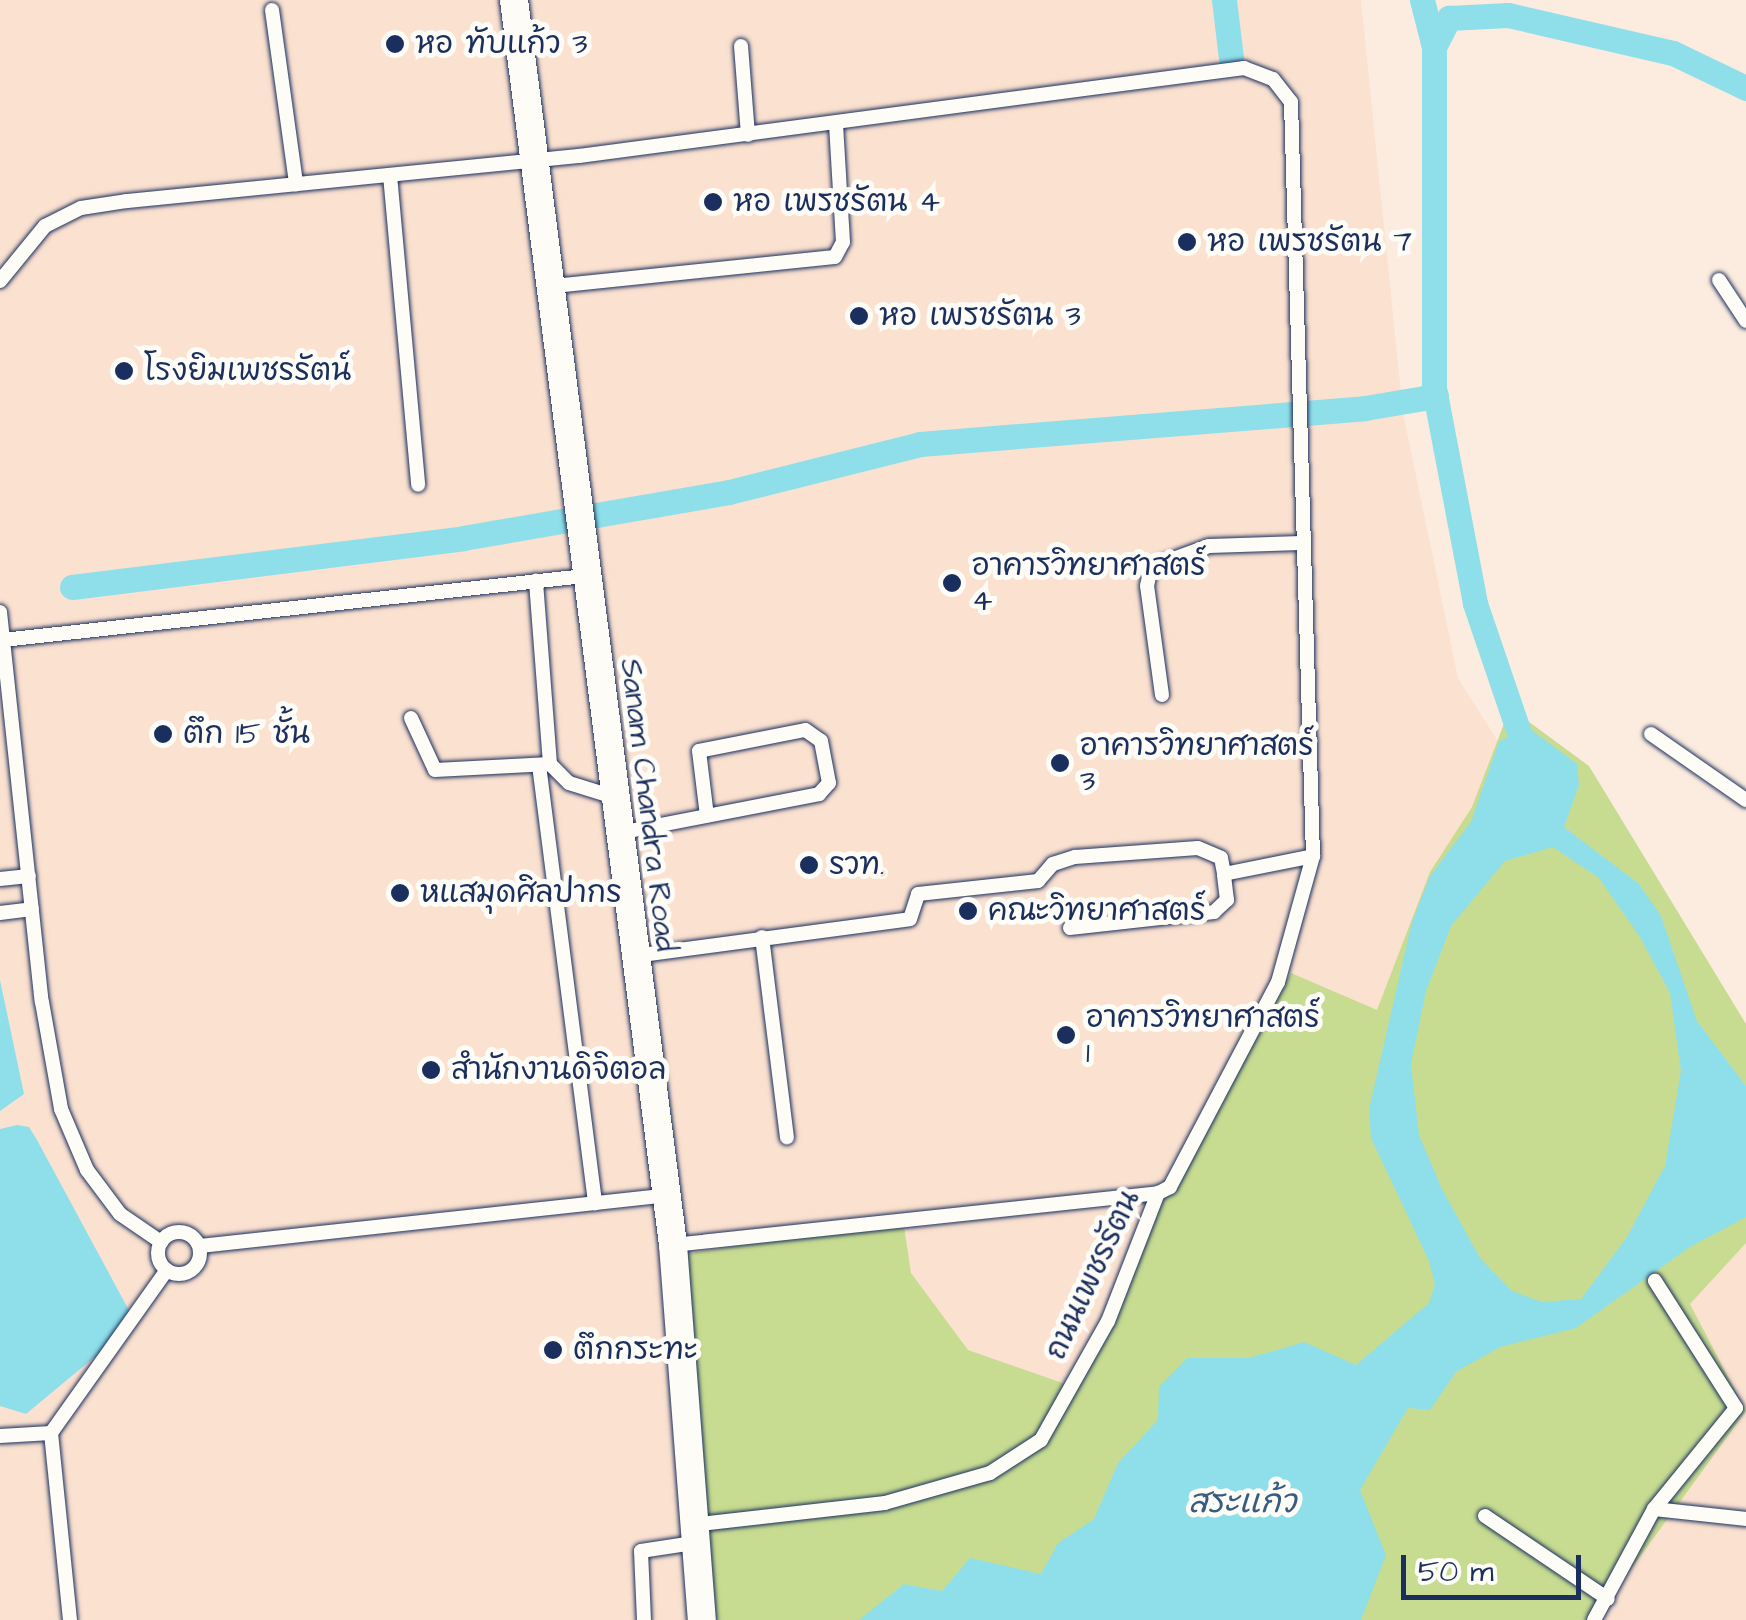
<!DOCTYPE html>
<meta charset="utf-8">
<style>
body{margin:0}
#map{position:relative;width:1746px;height:1620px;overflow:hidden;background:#fcece0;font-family:"Architects Daughter","Playpen Sans Thai",sans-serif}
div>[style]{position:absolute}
.built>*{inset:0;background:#fbe1d0}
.green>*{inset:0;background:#c7dc91}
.water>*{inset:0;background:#8edfe9}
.canal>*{height:25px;margin:-12.5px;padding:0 12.5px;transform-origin:12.5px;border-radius:12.5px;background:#8edfe9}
.roads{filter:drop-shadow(0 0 2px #1b2f5e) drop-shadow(0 0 2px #1b2f5e)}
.service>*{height:14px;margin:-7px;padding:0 7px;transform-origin:7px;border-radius:7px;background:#fdfcf7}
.service>.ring{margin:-7px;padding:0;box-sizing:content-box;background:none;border:14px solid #fdfcf7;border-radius:50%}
.minor>*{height:28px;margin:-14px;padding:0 14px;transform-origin:14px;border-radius:14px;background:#fdfcf7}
.dots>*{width:28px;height:28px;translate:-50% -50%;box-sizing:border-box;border:5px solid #fdfcf7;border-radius:50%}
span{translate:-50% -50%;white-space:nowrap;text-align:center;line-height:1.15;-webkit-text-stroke:10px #fdfcf7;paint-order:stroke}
.poi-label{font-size:30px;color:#1b2f5e}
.left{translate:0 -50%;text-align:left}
.street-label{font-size:30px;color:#1b2f5e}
.water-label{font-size:32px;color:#385b81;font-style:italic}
.scale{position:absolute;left:1401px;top:1555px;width:180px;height:45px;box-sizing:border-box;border:5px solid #1b2f5e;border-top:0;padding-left:12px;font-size:30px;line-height:35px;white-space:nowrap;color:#1b2f5e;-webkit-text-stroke:8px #fdfcf7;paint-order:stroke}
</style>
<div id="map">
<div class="built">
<i style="clip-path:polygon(0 0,1361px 0,1403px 413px,1458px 678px,1729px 1108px,1746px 1124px,1746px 1620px,0 1620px)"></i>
</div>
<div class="green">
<i style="clip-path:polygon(1510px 708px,1589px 766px,1746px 1024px,1746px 1243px,1690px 1304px,1746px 1411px,1594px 1620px,702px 1620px,685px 1254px,903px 1220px,911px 1273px,968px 1350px,1071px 1386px,1159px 1203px,1291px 973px,1377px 1010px,1430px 872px,1472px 807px)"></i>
</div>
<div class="water">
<i style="clip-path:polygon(evenodd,1530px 729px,1577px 764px,1579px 785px,1564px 827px,1639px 884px,1661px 916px,1697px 1021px,1746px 1086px,1746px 1217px,1690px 1247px,1576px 1328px,1500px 1347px,1456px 1372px,1430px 1410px,1408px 1408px,1360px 1490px,1386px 1555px,1361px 1620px,859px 1620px,904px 1584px,942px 1591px,970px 1558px,1041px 1574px,1058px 1543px,1094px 1519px,1118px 1463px,1158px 1420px,1159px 1387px,1187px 1358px,1249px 1358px,1304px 1342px,1356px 1365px,1429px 1303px,1435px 1284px,1429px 1261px,1371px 1138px,1369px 1109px,1412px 922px,1430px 876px,1471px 822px,1499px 741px,1530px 729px,1553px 847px,1599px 878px,1640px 937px,1670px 993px,1681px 1071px,1665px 1166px,1627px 1237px,1581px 1299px,1542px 1302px,1512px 1291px,1480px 1258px,1442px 1189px,1419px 1135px,1411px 1064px,1426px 991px,1451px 926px,1505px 861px,1553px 847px)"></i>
<i style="clip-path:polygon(0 980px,24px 1094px,0 1111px)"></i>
<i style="clip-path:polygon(17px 1125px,29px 1127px,37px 1140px,132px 1316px,126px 1331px,26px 1414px,0 1406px,0 1129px)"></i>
</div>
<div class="canal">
<i style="left:1224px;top:0;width:58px;rotate:83.1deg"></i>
<i style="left:1422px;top:0;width:49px;rotate:75.7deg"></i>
<i style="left:72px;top:587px;width:394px;rotate:-7.1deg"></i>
<i style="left:463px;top:538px;width:270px;rotate:-9.8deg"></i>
<i style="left:729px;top:492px;width:197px;rotate:-14.1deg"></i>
<i style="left:920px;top:444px;width:446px;rotate:-4.6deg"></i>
<i style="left:1365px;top:408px;width:72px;rotate:-9.6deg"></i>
<i style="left:1529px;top:762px;width:168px;rotate:-108.8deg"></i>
<i style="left:1475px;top:603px;width:219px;rotate:-100.8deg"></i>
<i style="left:1434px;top:388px;width:341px;rotate:-90deg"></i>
<i style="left:1434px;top:47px;width:33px;rotate:-63deg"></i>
<i style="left:1449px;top:18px;width:59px;rotate:-2.9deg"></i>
<i style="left:1508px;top:15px;width:169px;rotate:13deg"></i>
<i style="left:1673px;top:53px;width:81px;rotate:25.6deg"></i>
</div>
<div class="roads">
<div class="service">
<i style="left:272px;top:10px;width:176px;rotate:82.1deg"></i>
<i style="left:741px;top:46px;width:89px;rotate:85.5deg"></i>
<i style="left:390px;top:175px;width:311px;rotate:84.8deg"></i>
<i style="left:1719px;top:280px;width:49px;rotate:56.6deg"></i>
<i style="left:0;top:281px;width:71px;rotate:-50.7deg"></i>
<i style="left:45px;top:226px;width:40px;rotate:-26.6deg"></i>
<i style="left:81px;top:208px;width:47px;rotate:-8.7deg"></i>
<i style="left:127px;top:201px;width:454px;rotate:-5.7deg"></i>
<i style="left:579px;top:156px;width:671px;rotate:-7.54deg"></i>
<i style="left:1244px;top:68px;width:31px;rotate:21deg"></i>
<i style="left:1273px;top:79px;width:29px;rotate:52deg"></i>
<i style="left:1291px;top:102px;width:754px;rotate:88.33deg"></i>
<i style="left:1313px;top:856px;width:131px;rotate:105.5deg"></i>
<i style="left:1278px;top:982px;width:232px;rotate:117.8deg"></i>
<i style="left:1170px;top:1187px;width:13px;rotate:153deg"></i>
<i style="left:1158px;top:1193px;width:137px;rotate:111.3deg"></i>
<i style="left:1108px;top:1321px;width:137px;rotate:119.4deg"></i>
<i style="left:1041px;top:1440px;width:61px;rotate:147.1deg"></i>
<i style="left:990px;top:1473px;width:109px;rotate:164.1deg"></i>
<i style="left:885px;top:1503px;width:195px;rotate:173.5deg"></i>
<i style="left:554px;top:286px;width:282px;rotate:-5.9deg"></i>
<i style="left:835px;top:257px;width:17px;rotate:-62deg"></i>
<i style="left:843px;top:242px;width:117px;rotate:-93.4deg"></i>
<i style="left:0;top:612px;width:392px;rotate:83.9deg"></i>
<i style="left:42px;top:1002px;width:109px;rotate:79.9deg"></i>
<i style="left:61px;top:1109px;width:66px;rotate:66.9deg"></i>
<i style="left:87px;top:1170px;width:55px;rotate:53.1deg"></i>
<i style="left:120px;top:1214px;width:50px;rotate:34.3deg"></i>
<i style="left:3px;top:640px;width:586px;rotate:-6.28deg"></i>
<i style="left:1162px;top:695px;width:110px;rotate:-97.8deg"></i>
<i style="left:1147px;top:586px;width:19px;rotate:-78deg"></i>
<i style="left:1151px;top:567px;width:62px;rotate:-19.9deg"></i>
<i style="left:1209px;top:546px;width:92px;rotate:-1.9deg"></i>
<i style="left:411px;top:718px;width:57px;rotate:65.2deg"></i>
<i style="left:435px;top:770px;width:115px;rotate:-3deg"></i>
<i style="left:550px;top:764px;width:184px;rotate:-94.4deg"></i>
<i style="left:1651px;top:734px;width:116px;rotate:34.8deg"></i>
<i style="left:550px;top:764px;width:27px;rotate:45deg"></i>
<i style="left:569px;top:783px;width:47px;rotate:17.3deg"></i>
<i style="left:539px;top:765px;width:442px;rotate:82.7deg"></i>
<i style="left:619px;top:833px;width:204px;rotate:-11deg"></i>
<i style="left:819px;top:794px;width:15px;rotate:-48deg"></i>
<i style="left:829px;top:783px;width:43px;rotate:-100.8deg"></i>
<i style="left:821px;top:741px;width:19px;rotate:-145deg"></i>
<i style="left:805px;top:730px;width:108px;rotate:168.8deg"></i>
<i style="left:699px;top:751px;width:65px;rotate:83deg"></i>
<i style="left:0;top:879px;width:29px;rotate:-6deg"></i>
<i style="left:0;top:913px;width:32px;rotate:-7deg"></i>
<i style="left:1070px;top:928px;width:145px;rotate:-6.3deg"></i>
<i style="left:1214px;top:912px;width:18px;rotate:-43deg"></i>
<i style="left:1227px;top:900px;width:26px;rotate:-97deg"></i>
<i style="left:762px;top:937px;width:202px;rotate:82.9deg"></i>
<i style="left:634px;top:956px;width:278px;rotate:-7.6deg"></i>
<i style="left:910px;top:919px;width:26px;rotate:-72deg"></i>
<i style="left:918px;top:894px;width:121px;rotate:-6.2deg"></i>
<i style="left:1038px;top:881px;width:23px;rotate:-49deg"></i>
<i style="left:1053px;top:864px;width:23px;rotate:-18deg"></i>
<i style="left:1075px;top:857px;width:123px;rotate:-4.2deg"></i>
<i style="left:1198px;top:848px;width:25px;rotate:23deg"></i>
<i style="left:1221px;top:858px;width:16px;rotate:79deg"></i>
<i style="left:1224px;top:874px;width:91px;rotate:-11.4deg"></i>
<i class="ring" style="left:158px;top:1232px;width:28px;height:28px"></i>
<i style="left:673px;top:1245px;width:488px;rotate:-6.1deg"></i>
<i style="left:200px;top:1246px;width:469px;rotate:-6.2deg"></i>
<i style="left:51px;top:1433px;width:200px;rotate:-54.6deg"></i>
<i style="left:0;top:1436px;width:51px;rotate:-3.4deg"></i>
<i style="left:51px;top:1433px;width:188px;rotate:84.2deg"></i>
<i style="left:1654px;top:1509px;width:93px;rotate:6.2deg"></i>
<i style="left:1485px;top:1516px;width:148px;rotate:34deg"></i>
<i style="left:644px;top:1620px;width:69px;rotate:-92.5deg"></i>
<i style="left:641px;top:1551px;width:53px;rotate:-8.7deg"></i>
<i style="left:1594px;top:1620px;width:126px;rotate:-61.6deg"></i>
<i style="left:1654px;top:1509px;width:130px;rotate:-50.9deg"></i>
<i style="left:1736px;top:1408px;width:151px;rotate:-122.5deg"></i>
</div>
<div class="minor">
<i style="left:514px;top:0;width:1255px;rotate:82.72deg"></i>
<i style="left:673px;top:1245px;width:376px;rotate:85.6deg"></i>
</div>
</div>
<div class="dots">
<i style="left:395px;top:44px;background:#1b2f5e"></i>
<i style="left:713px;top:202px;background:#1b2f5e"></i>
<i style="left:1187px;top:242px;background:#1b2f5e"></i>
<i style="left:859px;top:316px;background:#1b2f5e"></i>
<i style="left:124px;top:371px;background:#1b2f5e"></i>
<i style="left:952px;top:583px;background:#1b2f5e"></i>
<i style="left:163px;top:734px;background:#1b2f5e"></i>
<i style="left:1060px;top:763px;background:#1b2f5e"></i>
<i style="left:809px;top:865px;background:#1b2f5e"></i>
<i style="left:400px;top:893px;background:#1b2f5e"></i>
<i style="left:968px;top:911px;background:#1b2f5e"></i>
<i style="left:1066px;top:1035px;background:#1b2f5e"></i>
<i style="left:431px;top:1070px;background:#1b2f5e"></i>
<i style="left:553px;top:1350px;background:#1b2f5e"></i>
</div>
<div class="poi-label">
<span class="left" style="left:415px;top:44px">หอ ทับแก้ว 3</span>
<span class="left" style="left:733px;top:202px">หอ เพรชรัตน 4</span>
<span class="left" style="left:1207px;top:242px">หอ เพรชรัตน 7</span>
<span class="left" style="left:879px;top:316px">หอ เพรชรัตน 3</span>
<span class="left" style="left:144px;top:371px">โรงยิมเพชรรัตน์</span>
<span class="left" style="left:972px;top:583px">อาคารวิทยาศาสตร์<br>4</span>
<span class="left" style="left:183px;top:734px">ตึก 15 ชั้น</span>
<span class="left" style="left:1080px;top:763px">อาคารวิทยาศาสตร์<br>3</span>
<span class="left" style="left:829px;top:865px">รวท.</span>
<span class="left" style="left:420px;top:893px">หแสมุดศิลปากร</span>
<span class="left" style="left:988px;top:911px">คณะวิทยาศาสตร์</span>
<span class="left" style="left:1086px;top:1035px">อาคารวิทยาศาสตร์<br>1</span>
<span class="left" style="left:451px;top:1070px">สำนักงานดิจิตอล</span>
<span class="left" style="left:573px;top:1350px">ตึกกระทะ</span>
</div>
<div class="street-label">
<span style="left:648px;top:805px;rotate:83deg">Sanam Chandra Road</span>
<span style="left:1093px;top:1275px;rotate:-65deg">ถนนเพชรรัตน</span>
</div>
<div class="water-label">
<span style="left:1242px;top:1503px">สระแก้ว</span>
</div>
<div class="scale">50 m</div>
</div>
